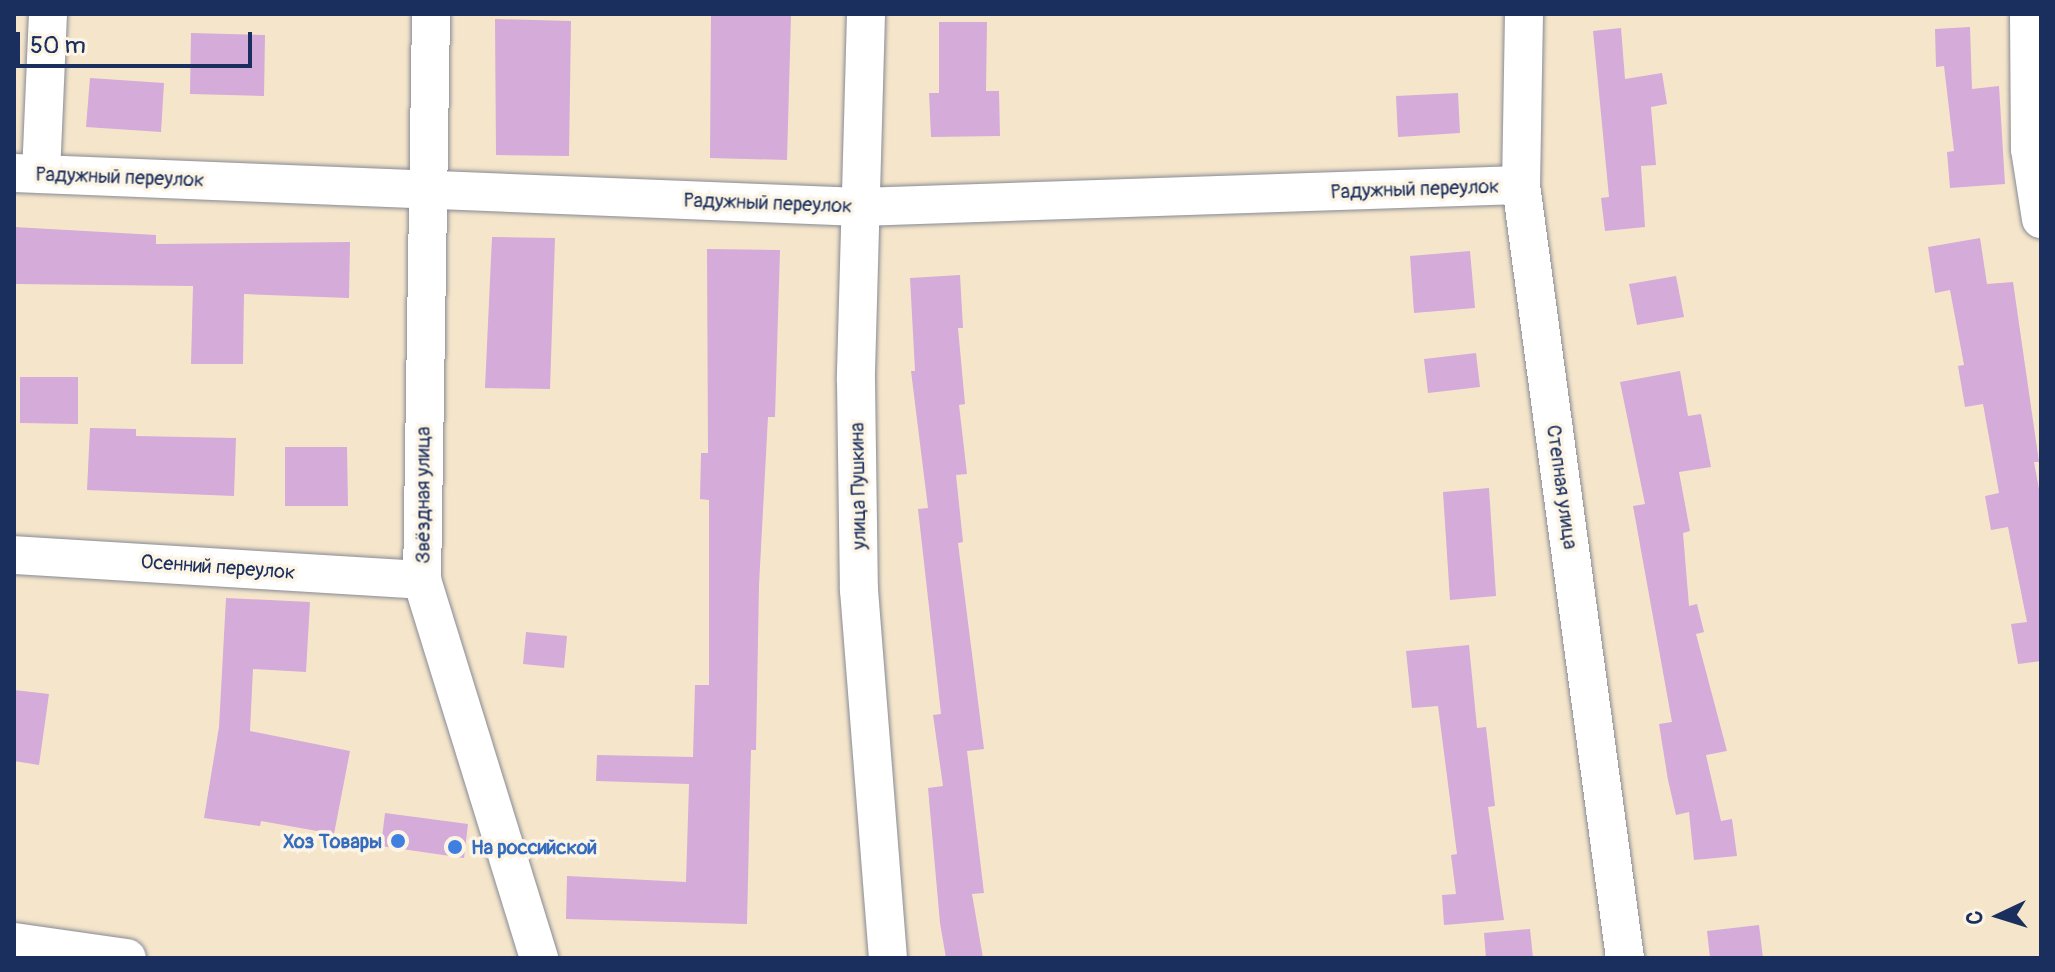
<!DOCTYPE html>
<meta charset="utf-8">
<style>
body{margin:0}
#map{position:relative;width:2055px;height:972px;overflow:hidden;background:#f5e6cb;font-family:Pangolin,sans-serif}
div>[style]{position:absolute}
.building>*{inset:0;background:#d4abd9}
.roads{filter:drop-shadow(0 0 2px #888a94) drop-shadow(0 0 2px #888a94)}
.minor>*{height:38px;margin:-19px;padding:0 19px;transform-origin:19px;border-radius:19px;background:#fff}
.dots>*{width:22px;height:22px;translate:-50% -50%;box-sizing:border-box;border:4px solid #fcf5e5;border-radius:50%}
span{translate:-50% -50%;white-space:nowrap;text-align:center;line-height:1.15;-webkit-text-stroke:7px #fcf5e5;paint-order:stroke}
.street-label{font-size:20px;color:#1b2f5e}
.shop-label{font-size:20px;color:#366cbe;font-weight:700}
.right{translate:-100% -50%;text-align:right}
.left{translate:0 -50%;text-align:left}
.frame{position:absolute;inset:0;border:16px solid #1b2f5e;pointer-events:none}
.north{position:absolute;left:1959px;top:876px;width:80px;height:80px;-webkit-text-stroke:6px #fcf5e5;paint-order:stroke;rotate:266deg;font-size:22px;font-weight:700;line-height:32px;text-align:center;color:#1b2f5e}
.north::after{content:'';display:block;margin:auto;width:28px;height:36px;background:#1b2f5e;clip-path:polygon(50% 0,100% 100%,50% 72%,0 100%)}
.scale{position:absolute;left:16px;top:32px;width:236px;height:36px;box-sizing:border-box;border:4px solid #1b2f5e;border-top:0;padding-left:10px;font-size:24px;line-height:28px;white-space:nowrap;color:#1b2f5e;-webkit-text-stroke:6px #fcf5e5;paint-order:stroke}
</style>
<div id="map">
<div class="building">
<i style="clip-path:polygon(711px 14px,791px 16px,787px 160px,710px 158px)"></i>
<i style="clip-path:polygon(495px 19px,571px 21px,569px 156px,496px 155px)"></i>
<i style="clip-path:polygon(939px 22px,987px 22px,986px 91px,999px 91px,1000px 136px,931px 137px,929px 93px,939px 93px)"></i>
<i style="clip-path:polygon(1970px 27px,1972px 89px,1999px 86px,2005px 184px,1950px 188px,1947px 152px,1954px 151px,1944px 66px,1936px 67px,1935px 29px)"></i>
<i style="clip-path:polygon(1621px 28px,1625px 79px,1662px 73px,1667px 104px,1651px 107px,1656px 165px,1641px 166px,1645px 227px,1605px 231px,1601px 198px,1609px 197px,1593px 31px)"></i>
<i style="clip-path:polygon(191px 33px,265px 35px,264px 96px,190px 94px)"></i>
<i style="clip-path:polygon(90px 78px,164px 83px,161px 132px,86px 127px)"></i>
<i style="clip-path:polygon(1458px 93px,1460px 133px,1398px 137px,1396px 96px)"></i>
<i style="clip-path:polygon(14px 227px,156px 235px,156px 244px,350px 242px,349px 298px,244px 294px,243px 364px,191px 364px,193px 286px,14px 284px)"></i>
<i style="clip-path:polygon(492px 237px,555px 238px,550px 389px,485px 388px)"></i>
<i style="clip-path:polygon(1980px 238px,1987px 284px,2013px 282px,2039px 462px,2034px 462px,2041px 500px,2041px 661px,2018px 664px,2011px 624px,2027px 622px,2008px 527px,1991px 530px,1985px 496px,1999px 493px,1983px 404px,1965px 407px,1958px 366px,1964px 365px,1950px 290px,1935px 293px,1928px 247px)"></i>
<i style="clip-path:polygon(707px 249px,780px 250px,775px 417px,768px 417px,759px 585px,756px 750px,751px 750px,747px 924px,566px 919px,567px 876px,686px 882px,689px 784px,596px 781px,597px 755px,693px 757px,695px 685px,709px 685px,709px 500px,700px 499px,701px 453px,708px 453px)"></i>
<i style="clip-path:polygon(1470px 251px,1475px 308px,1414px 313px,1410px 256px)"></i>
<i style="clip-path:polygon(960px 275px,963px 328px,958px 328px,965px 404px,959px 405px,967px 474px,956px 475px,963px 542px,958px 543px,984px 749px,967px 751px,984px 893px,972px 894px,983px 958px,946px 958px,940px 923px,928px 788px,943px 786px,933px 715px,941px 714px,918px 509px,928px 508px,911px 371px,915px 371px,910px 278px)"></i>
<i style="clip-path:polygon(1676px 276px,1684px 317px,1637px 325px,1629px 284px)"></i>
<i style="clip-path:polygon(1476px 353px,1480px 387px,1428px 393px,1424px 359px)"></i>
<i style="clip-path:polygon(1680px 371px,1688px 416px,1701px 414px,1711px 467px,1679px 472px,1690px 531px,1683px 533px,1689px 606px,1697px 604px,1704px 632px,1696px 634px,1727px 751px,1706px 755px,1721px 821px,1732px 819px,1737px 856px,1694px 860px,1689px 812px,1676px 815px,1668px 780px,1659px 724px,1672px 722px,1633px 506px,1645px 504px,1620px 382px)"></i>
<i style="clip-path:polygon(20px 377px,78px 377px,78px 424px,20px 423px)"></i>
<i style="clip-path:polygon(90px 428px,136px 429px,136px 436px,236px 438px,234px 496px,87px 490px)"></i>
<i style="clip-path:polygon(285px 447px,347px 447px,348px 506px,285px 506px)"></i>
<i style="clip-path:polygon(1489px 488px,1496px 596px,1450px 600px,1443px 492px)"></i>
<i style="clip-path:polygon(226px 598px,310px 602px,306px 672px,253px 669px,250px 731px,350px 751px,334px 834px,261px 821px,260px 826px,204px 818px,219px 727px)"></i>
<i style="clip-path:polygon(526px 632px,567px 636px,564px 668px,523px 664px)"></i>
<i style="clip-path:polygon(1469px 645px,1477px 728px,1486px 727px,1495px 806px,1488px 807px,1504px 920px,1444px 925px,1442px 895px,1456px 894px,1451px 855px,1457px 854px,1438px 706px,1412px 708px,1406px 651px)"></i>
<i style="clip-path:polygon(14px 690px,49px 694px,39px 765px,14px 761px)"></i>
<i style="clip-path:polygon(385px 813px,468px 824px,464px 858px,381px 846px)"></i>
<i style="clip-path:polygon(1759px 925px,1763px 958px,1710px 958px,1707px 931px)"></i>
<i style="clip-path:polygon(1530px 929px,1533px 958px,1486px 958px,1484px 933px)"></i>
</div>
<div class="roads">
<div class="minor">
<i style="left:431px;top:14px;width:566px;rotate:90.91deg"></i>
<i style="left:422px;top:580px;width:396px;rotate:72.8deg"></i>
<i style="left:866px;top:14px;width:367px;rotate:91.6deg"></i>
<i style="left:856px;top:381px;width:209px;rotate:89.2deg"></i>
<i style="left:859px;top:590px;width:369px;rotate:85.5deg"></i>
<i style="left:1524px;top:14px;width:171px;rotate:91deg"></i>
<i style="left:1521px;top:185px;width:780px;rotate:82.34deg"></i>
<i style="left:2029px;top:14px;width:135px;rotate:89.6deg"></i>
<i style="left:2030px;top:149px;width:71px;rotate:81.1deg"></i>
<i style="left:14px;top:173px;width:847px;rotate:2.3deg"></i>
<i style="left:860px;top:207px;width:661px;rotate:-1.91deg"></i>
<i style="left:41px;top:174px;width:160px;rotate:-87.5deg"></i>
<i style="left:14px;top:555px;width:409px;rotate:3.5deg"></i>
<i style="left:14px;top:942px;width:114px;rotate:8.1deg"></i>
</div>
</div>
<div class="dots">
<i style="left:398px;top:841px;background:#3f7fe0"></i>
<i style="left:455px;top:847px;background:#3f7fe0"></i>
</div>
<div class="street-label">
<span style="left:120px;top:177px;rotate:2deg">Радужный переулок</span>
<span style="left:1415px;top:189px;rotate:-2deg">Радужный переулок</span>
<span style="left:768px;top:203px;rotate:2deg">Радужный переулок</span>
<span style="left:858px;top:486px;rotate:-91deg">улица Пушкина</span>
<span style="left:1562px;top:487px;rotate:82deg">Степная улица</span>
<span style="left:423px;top:495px;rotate:-90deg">Звёздная улица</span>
<span style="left:218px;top:567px;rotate:4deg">Осенний переулок</span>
</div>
<div class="shop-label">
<span class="right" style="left:382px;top:841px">Хоз Товары</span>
<span class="left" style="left:471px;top:847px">На российской</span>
</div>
<div class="frame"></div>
<div class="north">С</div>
<div class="scale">50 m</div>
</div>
